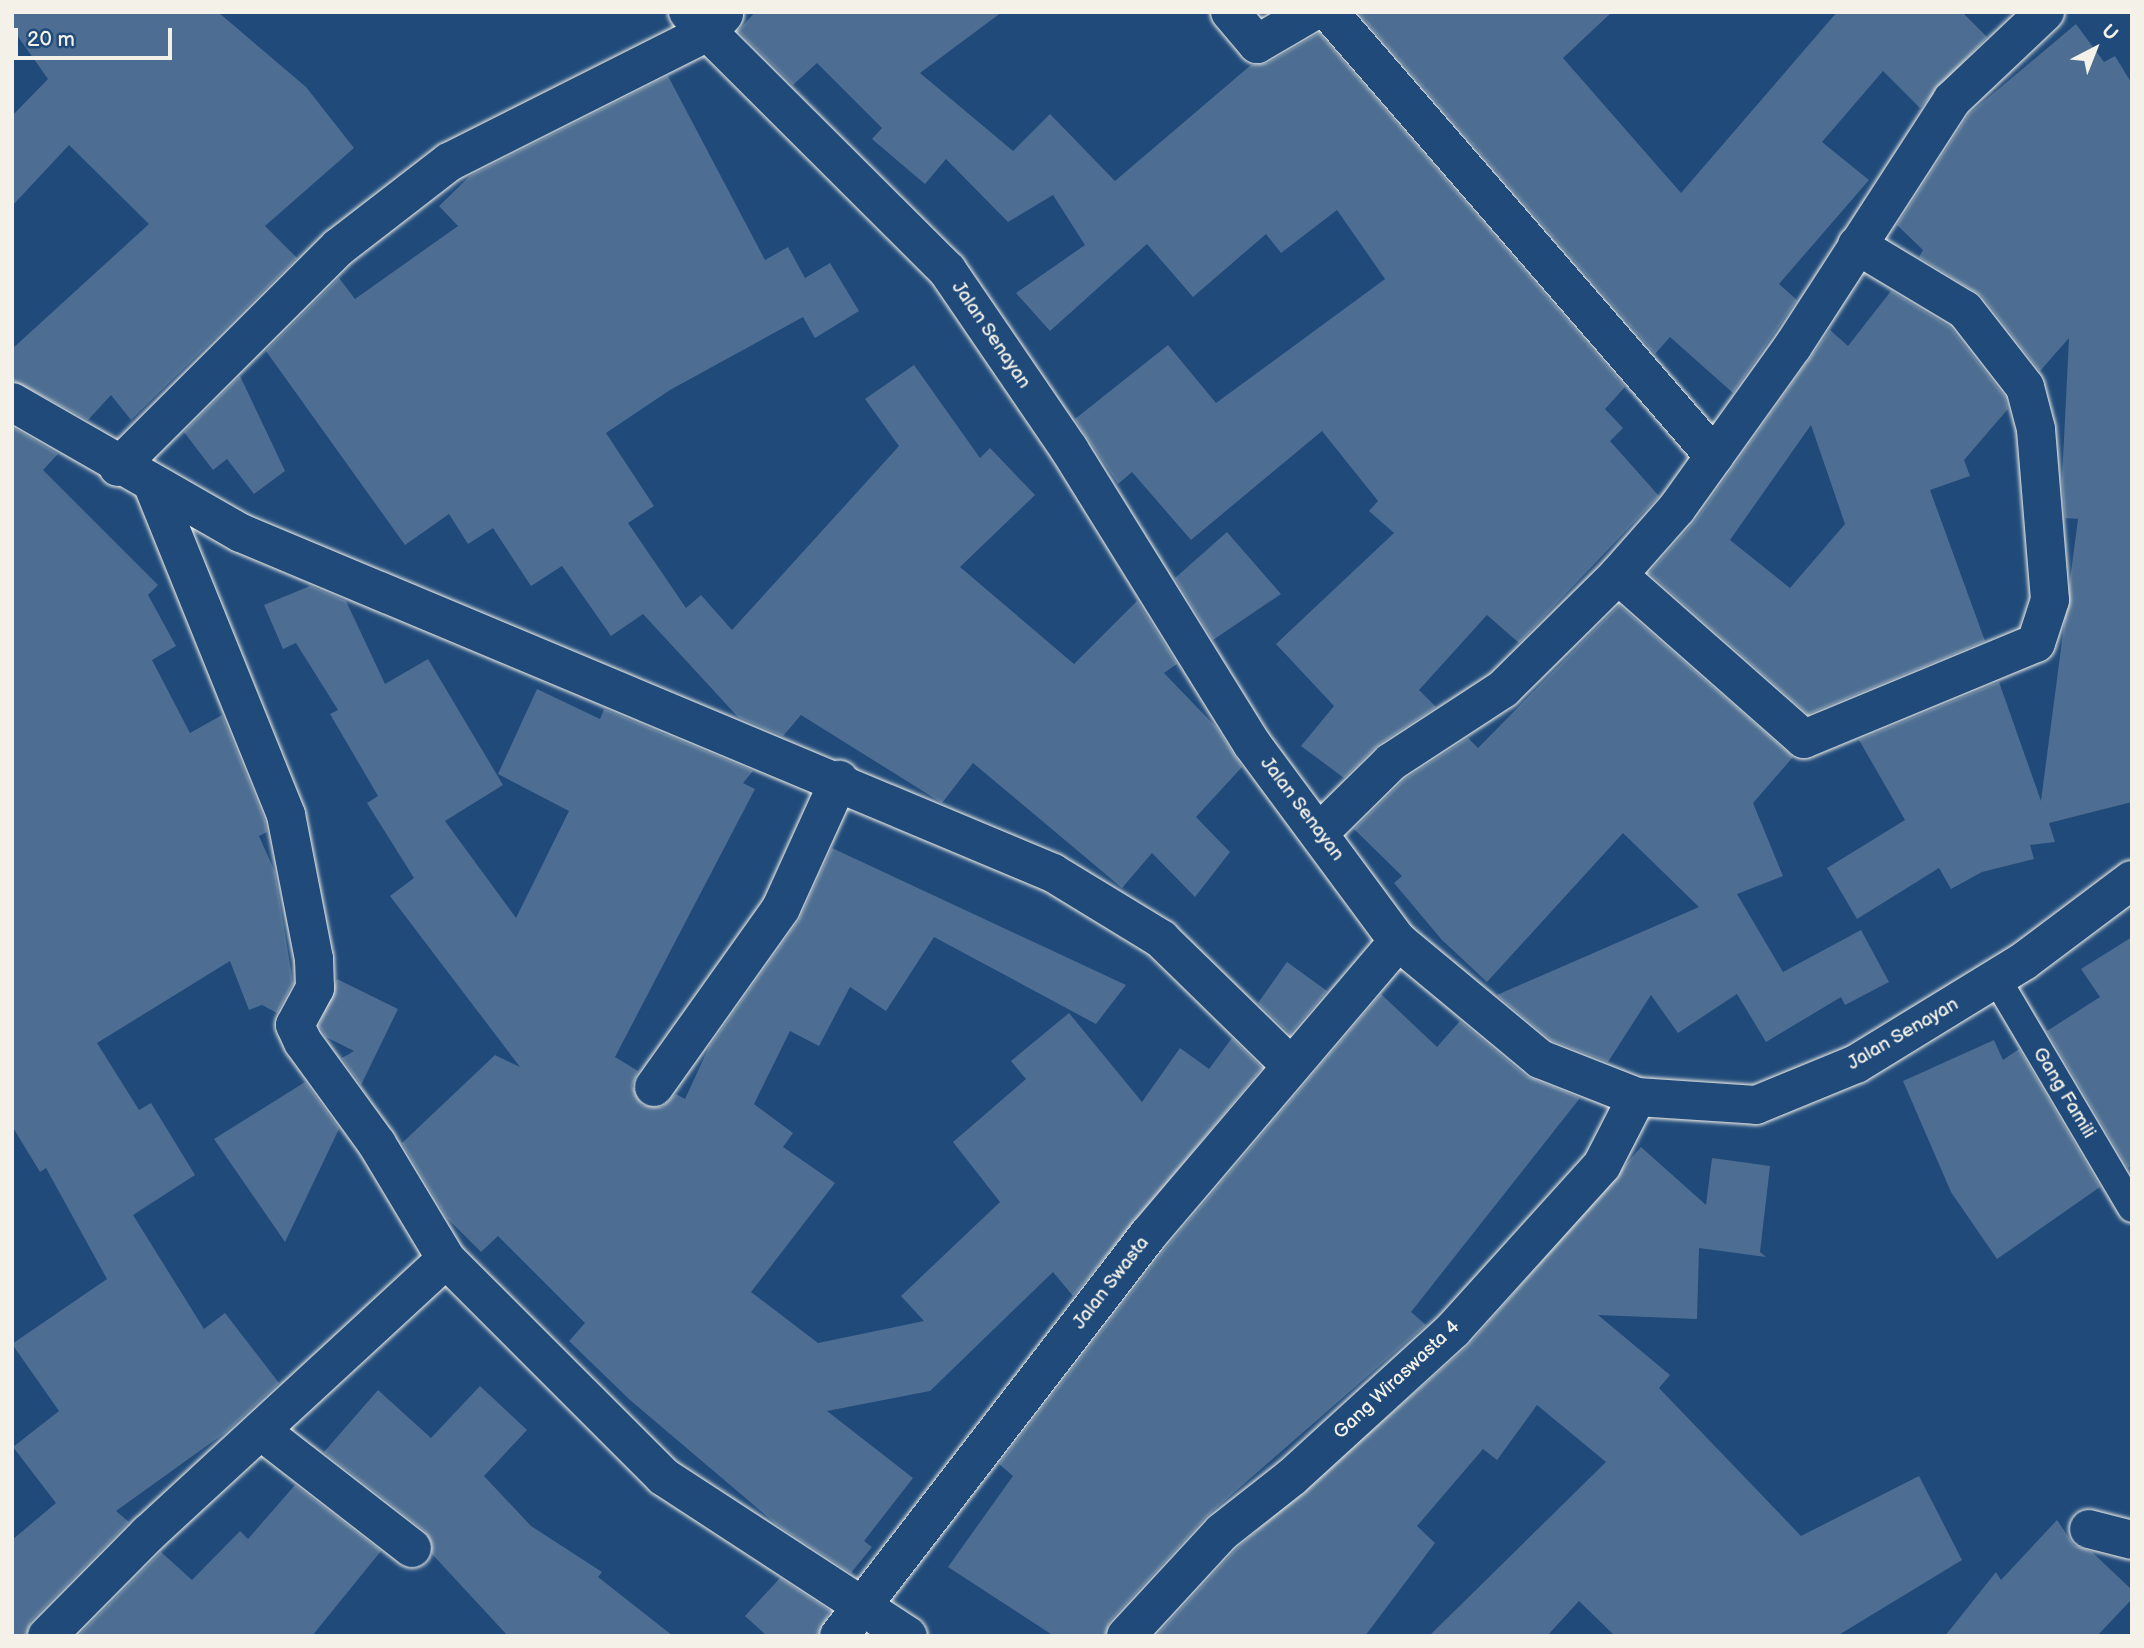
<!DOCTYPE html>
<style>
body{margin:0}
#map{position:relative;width:2144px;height:1648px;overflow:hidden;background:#1f4a7a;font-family:"Balsamiq Sans",sans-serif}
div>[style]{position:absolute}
.building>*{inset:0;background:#4d6e92}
.roads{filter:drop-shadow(0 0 2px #f4f1e8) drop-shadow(0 0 2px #f4f1e8)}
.service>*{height:28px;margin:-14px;padding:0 14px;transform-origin:14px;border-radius:14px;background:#1f4a7a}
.minor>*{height:38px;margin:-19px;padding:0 19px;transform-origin:19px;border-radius:19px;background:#1f4a7a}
span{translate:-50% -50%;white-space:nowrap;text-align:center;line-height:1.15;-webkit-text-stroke:7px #1f4a7a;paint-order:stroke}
.street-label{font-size:19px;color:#f4f1e8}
.frame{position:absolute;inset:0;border:14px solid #f4f1e8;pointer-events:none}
.north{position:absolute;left:2060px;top:14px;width:70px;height:70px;-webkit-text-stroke:5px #1f4a7a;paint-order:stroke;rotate:42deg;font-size:19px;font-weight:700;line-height:28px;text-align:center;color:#f4f1e8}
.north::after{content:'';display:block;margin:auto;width:24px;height:32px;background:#f4f1e8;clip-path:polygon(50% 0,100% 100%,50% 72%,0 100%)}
.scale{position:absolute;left:14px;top:28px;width:158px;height:32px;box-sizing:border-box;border:4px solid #f4f1e8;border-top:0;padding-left:9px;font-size:21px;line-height:24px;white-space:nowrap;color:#f4f1e8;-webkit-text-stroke:5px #1f4a7a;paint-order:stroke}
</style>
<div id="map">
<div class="building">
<i style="clip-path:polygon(12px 12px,218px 12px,306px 87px,354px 148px,265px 226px,297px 258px,131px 420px,111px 395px,88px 420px,12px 380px,12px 349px,149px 224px,69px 145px,12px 206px,12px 116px,48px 79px,12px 28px)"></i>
<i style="clip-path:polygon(755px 12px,1002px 12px,920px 73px,1013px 151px,1050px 114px,1115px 181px,1251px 65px,1268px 63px,1319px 33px,1625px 387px,1605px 409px,1623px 428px,1610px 441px,1659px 496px,1519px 643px,1487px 615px,1419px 690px,1436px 707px,1379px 744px,1344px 778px,1301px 746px,1334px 706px,1276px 644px,1394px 533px,1369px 511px,1378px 501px,1322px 431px,1191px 540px,1132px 472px,1118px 484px,1075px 419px,1168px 345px,1216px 403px,1385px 279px,1337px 210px,1281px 253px,1266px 234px,1193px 297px,1147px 244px,1050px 331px,1016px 293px,1085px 245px,1053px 195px,1008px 222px,946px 159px,925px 184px,872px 139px,882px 128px,817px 63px,793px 85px,738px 31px)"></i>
<i style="clip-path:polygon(1358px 12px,1612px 12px,1563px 58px,1681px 193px,1837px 12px,1962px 12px,1987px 37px,1920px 108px,1883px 71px,1822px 142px,1869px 180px,1779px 284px,1797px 300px,1733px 393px,1670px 337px,1655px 354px)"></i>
<i style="clip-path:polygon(2076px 24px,2104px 62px,2115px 56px,2132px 84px,2132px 802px,2049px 823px,2055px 842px,2030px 845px,2034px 859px,1982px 872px,1951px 889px,1939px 868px,1857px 919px,1827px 868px,1905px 820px,1859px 740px,1999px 682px,2041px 801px,2078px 519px,2065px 518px,2062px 479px,2069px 338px,2040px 371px,1982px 296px,1919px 257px,1923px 250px,1897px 225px,1969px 114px)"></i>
<i style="clip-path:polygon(668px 76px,765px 260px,788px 247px,805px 278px,830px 263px,859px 311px,815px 338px,803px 317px,670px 390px,606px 433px,654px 506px,628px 523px,686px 608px,701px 595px,732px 630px,899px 446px,865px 399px,914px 365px,980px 458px,990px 448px,1035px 495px,960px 567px,1074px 664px,1137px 601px,1177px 664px,1164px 673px,1216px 727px,1242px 767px,1196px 817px,1230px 852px,1195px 897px,1152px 853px,1122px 888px,973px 763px,942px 803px,801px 715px,783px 736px,738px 717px,643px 614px,611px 636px,562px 566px,531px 586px,493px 528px,468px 544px,449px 514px,405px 545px,266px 351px,339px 278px,355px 299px,458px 226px,439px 206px,470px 176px)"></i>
<i style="clip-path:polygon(evenodd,1891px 291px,1950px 327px,2005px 397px,2008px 409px,1964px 460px,1970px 476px,1930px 490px,1985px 641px,1808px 714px,1649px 573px,1695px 521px,1830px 330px,1848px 346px,1891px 291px,1811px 425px,1845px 524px,1790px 588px,1730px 540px,1811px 425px)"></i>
<i style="clip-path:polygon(240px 376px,285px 471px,254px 494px,227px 459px,213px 470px,184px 432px)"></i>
<i style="clip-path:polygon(12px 427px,58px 454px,43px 470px,158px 585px,148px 595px,176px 646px,152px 660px,190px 733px,222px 715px,265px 821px,267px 832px,259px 836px,275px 872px,293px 983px,277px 1013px,262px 1005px,249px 1010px,230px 961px,97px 1043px,139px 1110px,151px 1103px,195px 1175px,133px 1215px,204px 1329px,225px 1313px,279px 1383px,226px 1432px,116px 1511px,129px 1522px,31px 1621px,26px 1636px,12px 1636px,12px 1540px,56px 1503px,13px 1447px,59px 1411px,12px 1344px,107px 1279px,46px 1168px,40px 1172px,12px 1126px)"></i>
<i style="clip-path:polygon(1227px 532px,1281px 594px,1213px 640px,1175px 578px)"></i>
<i style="clip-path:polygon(310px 586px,346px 601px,385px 684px,428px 659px,503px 785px,445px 821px,516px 918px,569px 811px,498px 774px,537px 689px,600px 719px,604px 709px,753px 771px,743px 783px,755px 789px,615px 1057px,638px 1071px,632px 1086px,642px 1105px,662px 1107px,676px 1094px,685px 1099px,709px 1047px,799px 920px,832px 848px,1126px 985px,1096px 1024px,934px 937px,886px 1011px,850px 987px,819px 1046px,790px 1031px,754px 1104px,793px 1133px,783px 1147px,835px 1183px,751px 1292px,818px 1343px,924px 1321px,901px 1296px,1000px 1202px,953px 1142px,1026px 1079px,1011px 1061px,1069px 1013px,1142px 1102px,1180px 1048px,1209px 1069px,1232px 1038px,1262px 1068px,1073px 1296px,1053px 1272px,930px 1391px,827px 1411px,913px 1478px,864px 1541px,872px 1547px,851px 1573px,776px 1524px,630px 1400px,569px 1341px,585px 1323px,498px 1236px,481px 1252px,447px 1218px,402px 1143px,495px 1055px,520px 1067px,390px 896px,414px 878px,367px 803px,378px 796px,330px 714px,338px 710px,296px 643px,283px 649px,264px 605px)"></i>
<i style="clip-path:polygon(1619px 605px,1793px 757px,1753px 803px,1783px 876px,1737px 894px,1783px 972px,1861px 930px,1889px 982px,1845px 1005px,1841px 997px,1766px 1042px,1737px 994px,1678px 1033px,1651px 995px,1608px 1062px,1551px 1040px,1497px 995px,1699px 907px,1623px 833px,1487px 982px,1442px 940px,1394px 883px,1402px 876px,1354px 829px,1405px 779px,1468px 738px,1478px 748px)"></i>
<i style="clip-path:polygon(2132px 937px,2132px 1165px,2128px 1168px,2047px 1031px,2100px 997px,2081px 969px)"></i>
<i style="clip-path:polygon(1287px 962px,1327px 991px,1290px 1034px,1258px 1003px)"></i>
<i style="clip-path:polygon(337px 979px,398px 1009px,361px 1085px,342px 1058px,354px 1051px,326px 1037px,319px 1026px)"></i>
<i style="clip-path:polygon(1381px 994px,1437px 1047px,1460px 1021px,1526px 1076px,1580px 1098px,1411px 1312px,1426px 1325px,1206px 1517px,1110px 1621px,1105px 1636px,1054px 1636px,948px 1567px,1013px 1476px,999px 1464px,1165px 1249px)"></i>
<i style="clip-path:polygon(1994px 1040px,2003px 1060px,2019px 1049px,2100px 1187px,1997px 1259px,1951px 1192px,1903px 1081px)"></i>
<i style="clip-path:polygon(305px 1082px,339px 1129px,285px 1242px,214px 1139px)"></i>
<i style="clip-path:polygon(1641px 1147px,1706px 1205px,1712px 1158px,1770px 1166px,1760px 1252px,1766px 1257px,1699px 1248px,1697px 1319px,1598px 1315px,1670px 1375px,1659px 1388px,1801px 1536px,1919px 1476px,1962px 1560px,1837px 1636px,1615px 1636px,1579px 1601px,1547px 1636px,1429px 1636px,1606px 1462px,1537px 1405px,1497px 1460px,1483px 1449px,1417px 1526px,1435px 1543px,1365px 1636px,1156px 1636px,1237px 1548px,1468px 1346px)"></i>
<i style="clip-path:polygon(480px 1386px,527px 1430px,484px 1476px,531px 1526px,602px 1572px,598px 1577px,673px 1636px,508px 1636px,432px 1554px,425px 1531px,324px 1452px,378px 1390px,431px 1438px)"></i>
<i style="clip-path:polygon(295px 1485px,381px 1551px,312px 1636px,78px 1636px,161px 1552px,192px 1580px,240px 1531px,248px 1539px)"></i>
<i style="clip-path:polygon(2057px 1520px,2074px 1545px,2092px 1552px,2132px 1590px,2132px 1599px,2097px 1636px,1945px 1636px,1996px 1572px,2001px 1580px)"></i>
<i style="clip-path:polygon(780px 1578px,830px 1611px,818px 1636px,767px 1636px,745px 1616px)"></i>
</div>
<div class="roads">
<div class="service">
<i style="left:1996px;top:978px;width:267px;rotate:59.4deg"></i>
</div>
<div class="minor">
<i style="left:688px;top:12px;width:366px;rotate:44.9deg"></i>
<i style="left:947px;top:270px;width:217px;rotate:55.7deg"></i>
<i style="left:1069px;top:449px;width:347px;rotate:58.2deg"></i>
<i style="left:1252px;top:744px;width:245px;rotate:53.5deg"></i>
<i style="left:1398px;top:941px;width:185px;rotate:39.7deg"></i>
<i style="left:1540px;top:1059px;width:104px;rotate:21.4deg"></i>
<i style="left:1637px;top:1097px;width:119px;rotate:3.8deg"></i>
<i style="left:1756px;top:1105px;width:108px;rotate:-22.3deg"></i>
<i style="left:1856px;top:1064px;width:197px;rotate:-31.5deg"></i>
<i style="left:2024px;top:961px;width:135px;rotate:-36.9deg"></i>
<i style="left:1230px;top:12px;width:42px;rotate:49.8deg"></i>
<i style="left:1257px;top:44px;width:64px;rotate:-30.2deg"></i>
<i style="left:1329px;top:12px;width:588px;rotate:49.07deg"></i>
<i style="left:12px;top:402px;width:264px;rotate:29.8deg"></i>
<i style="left:241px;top:533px;width:880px;rotate:22.72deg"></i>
<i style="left:1053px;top:873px;width:127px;rotate:31.4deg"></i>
<i style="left:1161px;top:939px;width:180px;rotate:44.3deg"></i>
<i style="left:118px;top:467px;width:312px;rotate:-44.9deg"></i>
<i style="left:339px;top:247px;width:139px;rotate:-37.7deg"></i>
<i style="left:449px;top:162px;width:290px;rotate:-26.7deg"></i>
<i style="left:708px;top:32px;width:24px;rotate:-48deg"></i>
<i style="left:154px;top:488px;width:353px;rotate:68deg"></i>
<i style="left:286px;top:815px;width:147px;rotate:79deg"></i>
<i style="left:314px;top:959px;width:29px;rotate:88deg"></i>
<i style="left:315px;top:988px;width:42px;rotate:118.4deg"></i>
<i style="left:295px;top:1025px;width:19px;rotate:65deg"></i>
<i style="left:303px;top:1042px;width:126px;rotate:54deg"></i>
<i style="left:377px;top:1144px;width:134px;rotate:59deg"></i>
<i style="left:446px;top:1259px;width:308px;rotate:45deg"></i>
<i style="left:664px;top:1477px;width:291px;rotate:33.1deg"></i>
<i style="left:1618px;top:575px;width:248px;rotate:41.4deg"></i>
<i style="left:1804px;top:739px;width:251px;rotate:-22.5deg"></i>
<i style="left:2036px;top:643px;width:45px;rotate:-72deg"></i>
<i style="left:2050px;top:600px;width:172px;rotate:-94.7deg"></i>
<i style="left:2036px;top:429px;width:43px;rotate:-104.7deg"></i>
<i style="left:2025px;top:387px;width:98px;rotate:-127.9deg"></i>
<i style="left:1965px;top:310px;width:126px;rotate:-149deg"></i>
<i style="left:1321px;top:831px;width:98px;rotate:-44.6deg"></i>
<i style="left:1391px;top:762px;width:134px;rotate:-33.1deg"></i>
<i style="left:1503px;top:689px;width:162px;rotate:-44.7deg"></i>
<i style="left:1618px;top:575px;width:89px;rotate:-48.6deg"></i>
<i style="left:1677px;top:508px;width:199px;rotate:-54.4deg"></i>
<i style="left:1793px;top:346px;width:293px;rotate:-57.1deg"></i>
<i style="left:1952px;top:100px;width:128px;rotate:-43.4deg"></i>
<i style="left:654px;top:1087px;width:219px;rotate:-54.6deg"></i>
<i style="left:781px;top:908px;width:141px;rotate:-65.6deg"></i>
<i style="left:261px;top:1431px;width:191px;rotate:37.8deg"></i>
<i style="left:2089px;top:1529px;width:44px;rotate:14.3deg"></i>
<i style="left:47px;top:1636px;width:144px;rotate:-45.3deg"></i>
<i style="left:148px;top:1534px;width:405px;rotate:-42.7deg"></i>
<i style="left:839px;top:1636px;width:506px;rotate:-52.38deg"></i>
<i style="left:1148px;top:1235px;width:386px;rotate:-49.6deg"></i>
<i style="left:1126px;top:1636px;width:142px;rotate:-47.3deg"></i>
<i style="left:1222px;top:1532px;width:89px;rotate:-38.2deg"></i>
<i style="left:1292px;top:1477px;width:218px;rotate:-42.4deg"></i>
<i style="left:1453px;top:1330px;width:222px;rotate:-47.9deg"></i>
<i style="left:1602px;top:1165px;width:76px;rotate:-62.8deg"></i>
</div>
</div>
<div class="street-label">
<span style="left:991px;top:335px;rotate:56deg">Jalan Senayan</span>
<span style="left:1302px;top:809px;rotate:53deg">Jalan Senayan</span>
<span style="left:1903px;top:1034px;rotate:-30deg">Jalan Senayan</span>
<span style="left:2064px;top:1093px;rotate:59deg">Gang Famili</span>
<span style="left:1111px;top:1283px;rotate:-52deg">Jalan Swasta</span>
<span style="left:1397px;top:1380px;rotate:-43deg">Gang Wiraswasta 4</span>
</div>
<div class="frame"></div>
<div class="north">U</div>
<div class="scale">20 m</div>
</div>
